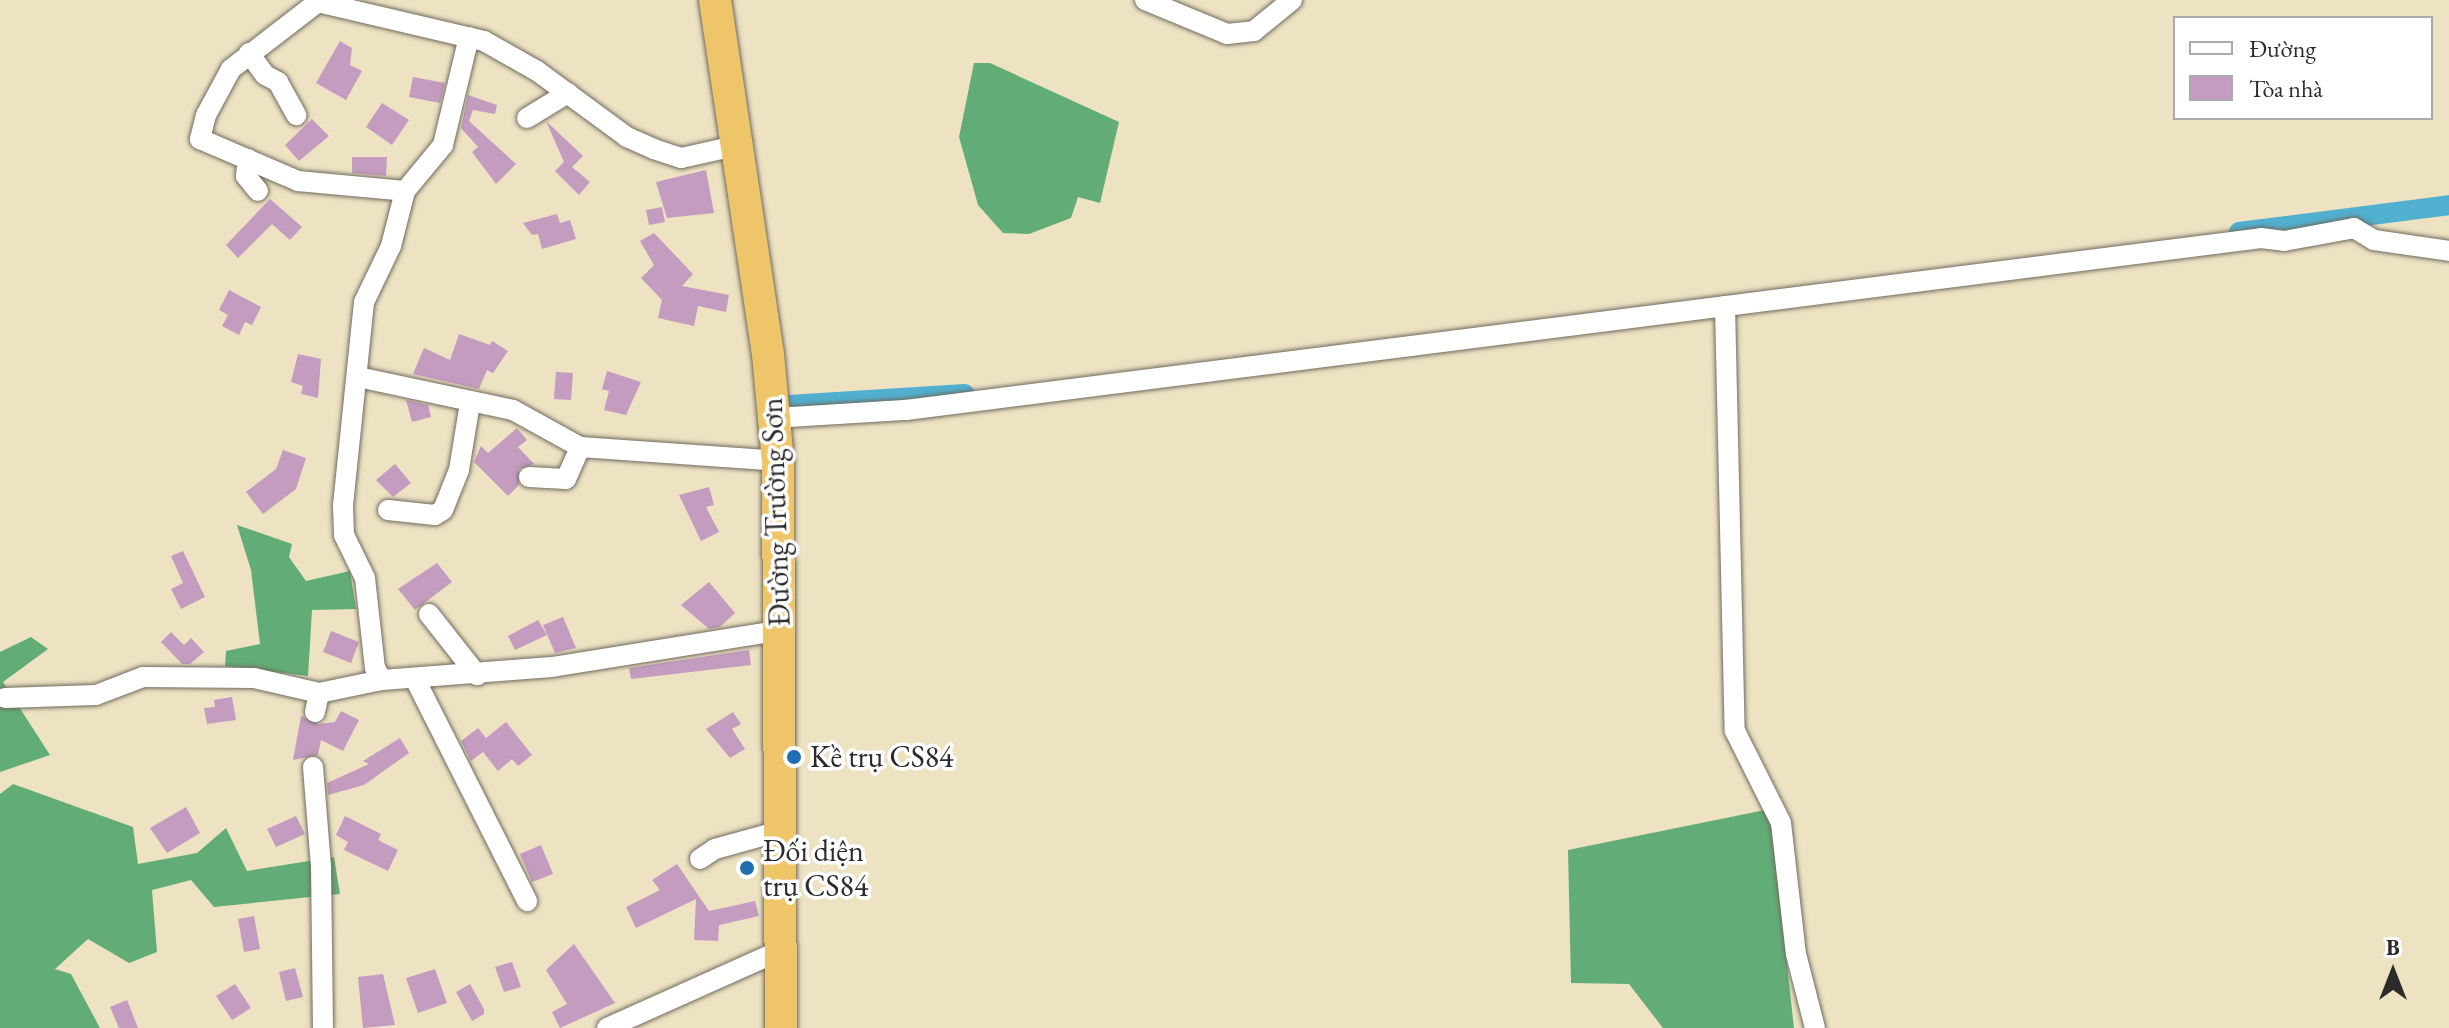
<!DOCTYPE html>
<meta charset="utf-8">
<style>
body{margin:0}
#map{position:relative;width:2449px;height:1028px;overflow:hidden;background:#ede2c2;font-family:"EB Garamond",serif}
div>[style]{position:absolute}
.forest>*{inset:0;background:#62ad77}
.canal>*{height:20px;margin:-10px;padding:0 10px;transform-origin:10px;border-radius:10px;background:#51afcf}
.building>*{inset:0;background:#c49cbf}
.roads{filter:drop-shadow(0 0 2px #6f6b60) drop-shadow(0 0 2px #6f6b60)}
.minor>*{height:20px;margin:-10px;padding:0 10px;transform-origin:10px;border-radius:10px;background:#fff}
.trunk>*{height:32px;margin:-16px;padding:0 16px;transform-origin:16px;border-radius:16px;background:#eec569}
.dots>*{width:22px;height:22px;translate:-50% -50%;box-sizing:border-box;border:4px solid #fff;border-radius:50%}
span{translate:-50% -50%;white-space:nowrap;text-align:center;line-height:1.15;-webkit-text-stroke:7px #fff;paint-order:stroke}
.street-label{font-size:30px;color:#2b2b2b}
.poi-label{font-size:30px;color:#2b2b2b}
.left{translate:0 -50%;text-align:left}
.legend{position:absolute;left:2173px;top:16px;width:260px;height:104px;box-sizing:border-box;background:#fff;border:2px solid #aaa;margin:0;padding:10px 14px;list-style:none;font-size:24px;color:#2b2b2b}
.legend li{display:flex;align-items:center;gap:16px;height:40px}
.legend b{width:40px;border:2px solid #aaa}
.north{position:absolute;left:2353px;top:932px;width:80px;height:80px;-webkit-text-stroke:6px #fff;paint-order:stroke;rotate:0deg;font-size:22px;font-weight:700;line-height:32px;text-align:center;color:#2b2b2b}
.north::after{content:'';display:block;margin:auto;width:28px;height:36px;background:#2b2b2b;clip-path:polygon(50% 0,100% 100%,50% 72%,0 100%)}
</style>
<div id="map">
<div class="forest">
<i style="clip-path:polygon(974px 63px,990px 63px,1119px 122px,1100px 203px,1078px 197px,1071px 218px,1029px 234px,1003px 233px,978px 205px,959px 137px)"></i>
<i style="clip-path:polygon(237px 525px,292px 544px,289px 557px,306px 581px,350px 571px,356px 609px,312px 610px,308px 676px,225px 666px,226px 651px,260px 644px,251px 570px)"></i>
<i style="clip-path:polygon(31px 637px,48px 649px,3px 682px,50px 755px,0 772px,0 652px)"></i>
<i style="clip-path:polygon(13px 784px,133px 827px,138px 864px,197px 853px,226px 828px,247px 871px,334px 857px,340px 894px,214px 907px,191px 880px,152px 890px,157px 952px,129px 963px,88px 939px,55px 969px,71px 974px,100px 1028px,0 1028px,0 794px)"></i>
<i style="clip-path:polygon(1770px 809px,1794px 1028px,1663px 1028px,1629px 984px,1571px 983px,1568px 850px)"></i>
</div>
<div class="canal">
<i style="left:2239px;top:232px;width:212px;rotate:-7.3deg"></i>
<i style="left:773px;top:406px;width:192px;rotate:-3.6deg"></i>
</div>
<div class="building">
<i style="clip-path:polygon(340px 41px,352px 48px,350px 65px,362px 71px,346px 100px,316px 83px)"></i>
<i style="clip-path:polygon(413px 77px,445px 83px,440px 103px,409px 97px)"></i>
<i style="clip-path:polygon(468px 95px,497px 105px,495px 114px,473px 110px,469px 121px,516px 164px,496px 184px,472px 152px,478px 147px,461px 128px)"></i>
<i style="clip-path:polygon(382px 103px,409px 120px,392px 145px,366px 127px)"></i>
<i style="clip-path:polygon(312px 119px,329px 136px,299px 161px,285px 145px)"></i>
<i style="clip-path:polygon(546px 121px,583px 156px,572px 167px,590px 182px,579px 195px,555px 171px,564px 162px)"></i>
<i style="clip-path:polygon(352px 157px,387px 157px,386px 176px,352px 173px)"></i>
<i style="clip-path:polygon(706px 170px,714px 213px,667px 218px,656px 182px)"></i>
<i style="clip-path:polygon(270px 199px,302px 227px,290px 240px,272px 224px,238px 258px,226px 245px)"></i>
<i style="clip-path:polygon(662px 207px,665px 222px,649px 225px,646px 210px)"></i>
<i style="clip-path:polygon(557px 214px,560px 223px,570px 220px,576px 239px,542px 249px,538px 234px,532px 235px,523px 223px)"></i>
<i style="clip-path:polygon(654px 233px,693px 274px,682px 286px,729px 295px,726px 312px,698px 306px,694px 326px,658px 318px,662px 300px,641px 278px,654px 265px,640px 241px)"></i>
<i style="clip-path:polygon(229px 290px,261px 307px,252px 325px,245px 322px,239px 335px,222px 326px,228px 315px,219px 310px)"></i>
<i style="clip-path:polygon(459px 334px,490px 345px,492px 341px,508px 351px,493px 373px,487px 370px,479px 389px,413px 374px,424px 348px,450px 360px)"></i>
<i style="clip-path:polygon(298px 354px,321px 359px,318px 398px,301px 394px,303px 386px,291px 382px)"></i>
<i style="clip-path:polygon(607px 371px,641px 382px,626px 415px,604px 410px,609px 391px,602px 389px)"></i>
<i style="clip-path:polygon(556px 372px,573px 373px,571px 400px,554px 399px)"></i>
<i style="clip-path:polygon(406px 400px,428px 405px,431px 417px,412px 422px)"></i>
<i style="clip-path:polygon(517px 428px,527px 440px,518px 447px,534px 464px,519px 469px,519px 485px,508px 496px,474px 462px,481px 446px,488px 453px)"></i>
<i style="clip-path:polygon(283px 450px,306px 458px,296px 489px,263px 514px,246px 492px,276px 469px)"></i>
<i style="clip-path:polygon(395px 464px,411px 483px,393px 497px,376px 480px)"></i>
<i style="clip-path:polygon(709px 487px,714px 505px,706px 507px,719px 532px,701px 541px,679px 495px)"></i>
<i style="clip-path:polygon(183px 551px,205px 597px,181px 609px,171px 589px,183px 583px,171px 556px)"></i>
<i style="clip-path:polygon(437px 563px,452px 582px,415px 610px,398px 589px)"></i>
<i style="clip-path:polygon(709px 582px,735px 613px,720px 627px,709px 629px,681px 605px)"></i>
<i style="clip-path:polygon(563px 617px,576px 648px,555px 653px,543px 625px)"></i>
<i style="clip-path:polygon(538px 620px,547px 635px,515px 650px,508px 636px)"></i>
<i style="clip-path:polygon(331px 631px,359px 642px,351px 663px,323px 652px)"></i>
<i style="clip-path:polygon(171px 632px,184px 645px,191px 638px,204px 652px,190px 664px,182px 664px,161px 642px)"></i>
<i style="clip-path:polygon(749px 650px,751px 665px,631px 679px,629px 668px)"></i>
<i style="clip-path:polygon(232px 697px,236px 720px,207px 724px,204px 708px,215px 707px,214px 700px)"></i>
<i style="clip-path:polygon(341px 711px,359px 720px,343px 751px,321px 740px,318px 755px,293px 760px,301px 716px,318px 724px,335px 722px)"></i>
<i style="clip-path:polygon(733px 712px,741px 724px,732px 729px,745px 749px,730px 758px,706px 729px)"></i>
<i style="clip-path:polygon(506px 722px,532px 755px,518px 766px,512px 759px,498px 771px,483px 752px,471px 761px,461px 741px,478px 728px,486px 738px)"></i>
<i style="clip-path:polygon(400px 738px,409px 753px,364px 785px,328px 795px,327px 783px,369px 764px,363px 761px)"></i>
<i style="clip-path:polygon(186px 807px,200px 833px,167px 853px,150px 828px)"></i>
<i style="clip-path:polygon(296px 816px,305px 834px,276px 847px,267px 829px)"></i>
<i style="clip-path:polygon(345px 816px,381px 834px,378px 840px,398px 850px,388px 871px,344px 850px,348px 842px,336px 835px)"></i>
<i style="clip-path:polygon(541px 845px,553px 874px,532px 882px,520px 854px)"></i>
<i style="clip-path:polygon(677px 864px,709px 911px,755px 901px,759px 916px,719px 925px,718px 941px,694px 940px,696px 899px,636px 928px,626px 907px,660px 890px,652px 880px)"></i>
<i style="clip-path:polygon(254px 916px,260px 949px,244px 952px,238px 919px)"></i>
<i style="clip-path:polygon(574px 944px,615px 1003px,560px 1028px,552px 1012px,567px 1004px,546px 970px)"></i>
<i style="clip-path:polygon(512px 962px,521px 987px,504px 992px,495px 967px)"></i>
<i style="clip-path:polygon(295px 968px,303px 997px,286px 1001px,279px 972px)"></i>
<i style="clip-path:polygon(435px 969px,447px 1003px,418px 1013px,406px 978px)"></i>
<i style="clip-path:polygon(383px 974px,395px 1025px,363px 1028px,358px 977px)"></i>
<i style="clip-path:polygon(235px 984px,251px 1008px,232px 1020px,216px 996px)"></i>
<i style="clip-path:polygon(470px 984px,484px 1009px,484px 1014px,472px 1021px,456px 992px)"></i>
<i style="clip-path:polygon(127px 1000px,138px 1028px,119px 1028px,110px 1007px)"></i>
</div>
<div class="roads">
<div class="minor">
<i style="left:1145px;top:0;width:89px;rotate:22.5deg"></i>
<i style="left:1227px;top:34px;width:27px;rotate:-6deg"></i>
<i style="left:1254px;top:31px;width:49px;rotate:-39.2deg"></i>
<i style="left:249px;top:53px;width:27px;rotate:54deg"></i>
<i style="left:265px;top:75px;width:15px;rotate:28deg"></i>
<i style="left:278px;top:82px;width:38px;rotate:61deg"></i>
<i style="left:527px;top:118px;width:48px;rotate:-31.4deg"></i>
<i style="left:735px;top:146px;width:55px;rotate:167.5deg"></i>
<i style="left:681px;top:158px;width:28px;rotate:-162deg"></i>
<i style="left:654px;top:149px;width:30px;rotate:-156deg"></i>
<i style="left:627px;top:137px;width:112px;rotate:-143.7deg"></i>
<i style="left:537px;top:71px;width:61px;rotate:-150.5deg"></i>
<i style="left:484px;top:41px;width:171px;rotate:-166.8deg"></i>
<i style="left:318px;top:2px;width:110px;rotate:142.4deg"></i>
<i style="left:231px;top:69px;width:52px;rotate:118.5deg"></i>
<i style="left:206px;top:115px;width:25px;rotate:104deg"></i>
<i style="left:200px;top:139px;width:107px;rotate:23.2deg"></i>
<i style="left:298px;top:181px;width:107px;rotate:5.3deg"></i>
<i style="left:405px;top:191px;width:57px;rotate:104.3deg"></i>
<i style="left:391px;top:246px;width:62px;rotate:115.7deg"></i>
<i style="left:364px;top:302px;width:205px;rotate:95.9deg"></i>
<i style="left:343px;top:506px;width:29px;rotate:88deg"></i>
<i style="left:344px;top:535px;width:48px;rotate:64deg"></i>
<i style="left:365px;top:578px;width:91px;rotate:83.7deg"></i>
<i style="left:375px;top:668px;width:14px;rotate:60deg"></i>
<i style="left:382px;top:680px;width:170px;rotate:-4.4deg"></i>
<i style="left:552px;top:667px;width:233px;rotate:-9.1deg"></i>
<i style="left:248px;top:159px;width:17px;rotate:97deg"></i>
<i style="left:246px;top:176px;width:19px;rotate:51deg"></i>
<i style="left:405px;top:191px;width:60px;rotate:-50.4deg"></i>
<i style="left:443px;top:145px;width:111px;rotate:-76.5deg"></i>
<i style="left:1725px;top:306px;width:425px;rotate:88.7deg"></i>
<i style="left:1735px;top:731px;width:103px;rotate:63.4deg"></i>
<i style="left:1781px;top:823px;width:132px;rotate:83.5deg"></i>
<i style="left:1796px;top:954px;width:76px;rotate:75.6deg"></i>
<i style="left:358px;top:377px;width:158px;rotate:12deg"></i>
<i style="left:513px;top:410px;width:77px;rotate:28.9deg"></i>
<i style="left:580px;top:447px;width:198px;rotate:4deg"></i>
<i style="left:774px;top:418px;width:132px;rotate:-3.5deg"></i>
<i style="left:906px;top:410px;width:1366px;rotate:-7.23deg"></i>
<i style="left:2261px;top:238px;width:23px;rotate:7deg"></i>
<i style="left:2284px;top:241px;width:71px;rotate:-10.5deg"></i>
<i style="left:2354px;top:228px;width:23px;rotate:31deg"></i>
<i style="left:2374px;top:240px;width:76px;rotate:8.3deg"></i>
<i style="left:529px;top:477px;width:37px;rotate:3deg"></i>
<i style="left:566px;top:479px;width:35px;rotate:-66deg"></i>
<i style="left:388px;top:510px;width:47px;rotate:6.1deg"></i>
<i style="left:435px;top:515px;width:9px;rotate:-32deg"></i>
<i style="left:443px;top:510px;width:43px;rotate:-68.2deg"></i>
<i style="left:459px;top:470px;width:68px;rotate:-80.7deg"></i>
<i style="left:429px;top:614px;width:78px;rotate:51.8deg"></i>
<i style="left:415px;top:679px;width:249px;rotate:63.2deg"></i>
<i style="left:5px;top:698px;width:91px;rotate:-1.9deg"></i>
<i style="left:96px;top:695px;width:50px;rotate:-21deg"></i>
<i style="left:143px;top:677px;width:111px;rotate:0.5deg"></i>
<i style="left:254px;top:678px;width:67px;rotate:13deg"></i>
<i style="left:315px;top:712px;width:19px;rotate:-78deg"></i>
<i style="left:319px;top:693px;width:64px;rotate:-11.7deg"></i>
<i style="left:313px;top:767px;width:99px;rotate:85.4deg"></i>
<i style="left:321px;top:866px;width:161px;rotate:89.3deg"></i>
<i style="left:700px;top:859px;width:18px;rotate:-34deg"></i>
<i style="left:715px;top:849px;width:67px;rotate:-15.5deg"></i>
<i style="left:607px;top:1028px;width:188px;rotate:-24.1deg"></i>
</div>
<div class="trunk">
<i style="left:715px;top:0;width:358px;rotate:81.5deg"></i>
<i style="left:768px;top:354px;width:107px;rotate:84.7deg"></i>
<i style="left:778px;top:461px;width:567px;rotate:89.7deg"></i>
</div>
</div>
<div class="dots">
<i style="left:794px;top:757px;background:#1f6fb2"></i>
<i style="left:747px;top:868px;background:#1f6fb2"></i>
</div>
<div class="street-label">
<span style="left:776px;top:512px;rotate:-92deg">Đường Trường Sơn</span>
</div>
<div class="poi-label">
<span class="left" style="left:810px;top:757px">Kề trụ CS84</span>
<span class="left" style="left:763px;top:868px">Đối diện<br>trụ CS84</span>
</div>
<ul class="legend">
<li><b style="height:10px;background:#fff"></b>Đường</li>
<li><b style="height:22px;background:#c49cbf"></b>Tòa nhà</li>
</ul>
<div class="north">B</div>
</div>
